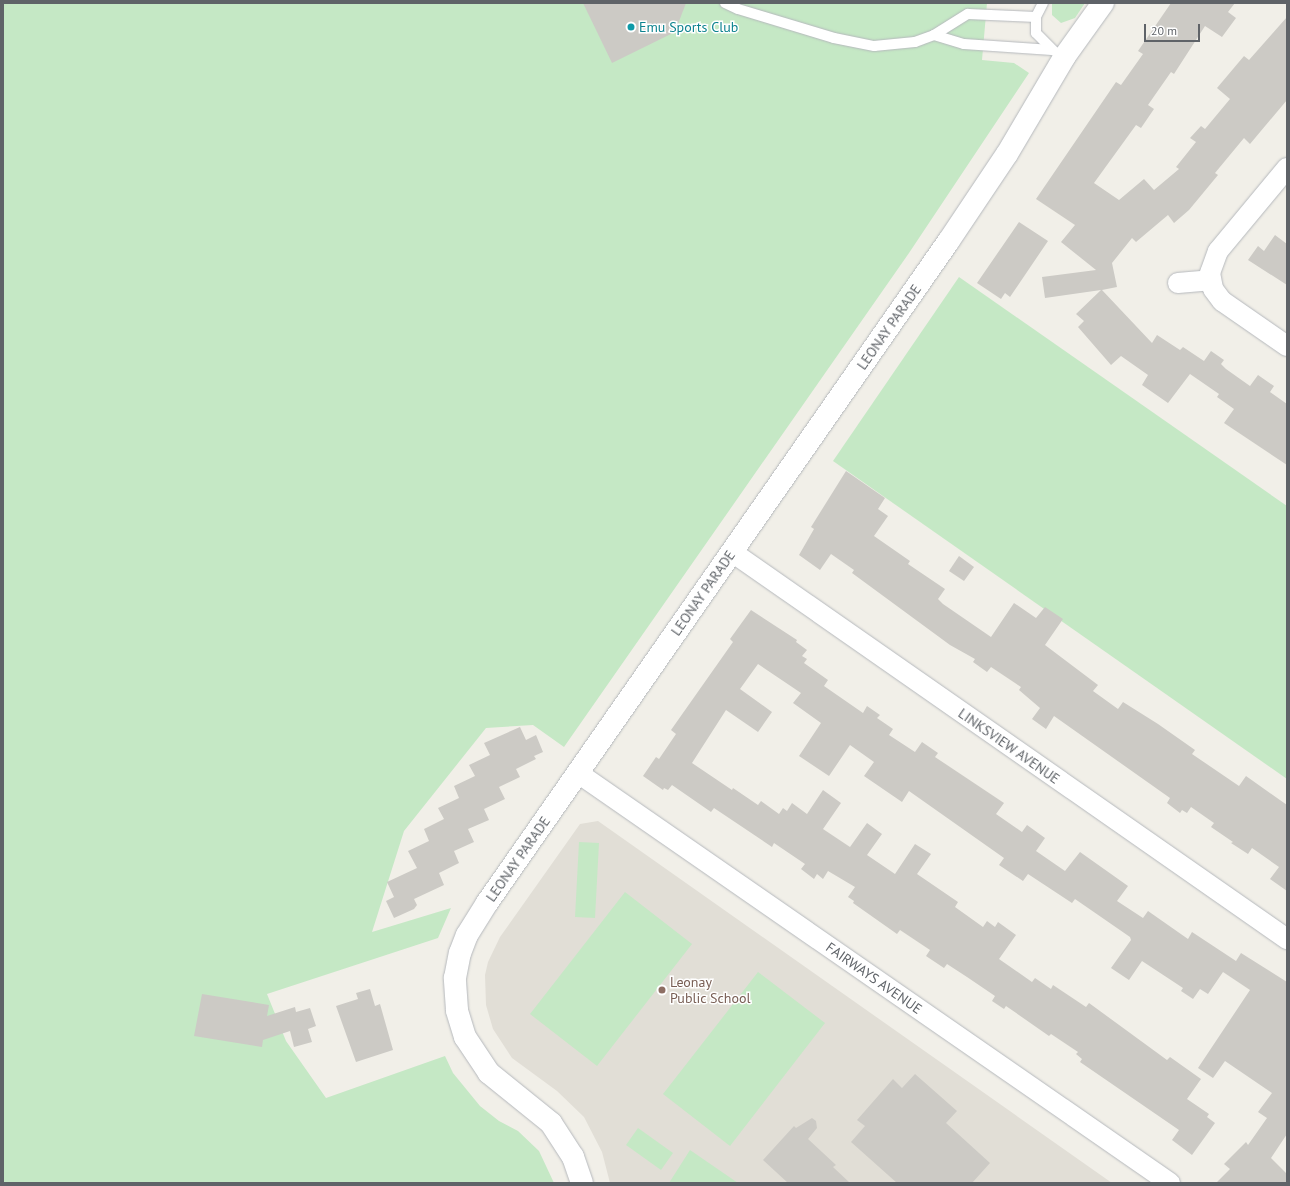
<!DOCTYPE html>
<style>
body{margin:0}
#map{position:relative;width:1290px;height:1186px;overflow:hidden;background:#f1efe8;font-family:"PT Sans",sans-serif}
div>[style]{position:absolute}
.education>*{inset:0;background:#e1ded6}
.green>*{inset:0;background:#c5e8c5}
.building>*{inset:0;background:#cccac5}
.roads{filter:drop-shadow(0 0 1px #b5b8bc) drop-shadow(0 0 1px #b5b8bc)}
.service>*{height:10px;margin:-5px;padding:0 5px;transform-origin:5px;border-radius:5px;background:#fff}
.minor>*{height:20px;margin:-10px;padding:0 10px;transform-origin:10px;border-radius:10px;background:#fff}
.tertiary>*{height:22px;margin:-11px;padding:0 11px;transform-origin:11px;border-radius:11px;background:#fff}
.dots>*{width:11px;height:11px;translate:-50% -50%;box-sizing:border-box;border:2px solid #fff;border-radius:50%}
span{translate:-50% -50%;white-space:nowrap;text-align:center;line-height:1.15;-webkit-text-stroke:3px #fff;paint-order:stroke}
.culture-label{font-size:14px;color:#0d838f}
.left{translate:0 -50%;text-align:left}
.street-label{font-size:14px;color:#5f6368}
.education-label{font-size:14px;color:#785e54}
.frame{position:absolute;inset:0;border:4px solid #5f6368;pointer-events:none}
.scale{position:absolute;left:1144px;top:24px;width:56px;height:18px;box-sizing:border-box;border:2px solid #5f6368;border-top:0;padding-left:5px;font-size:12px;line-height:14px;white-space:nowrap;color:#5f6368;-webkit-text-stroke:3px #fff;paint-order:stroke}
</style>
<div id="map">
<div class="education">
<i style="clip-path:polygon(598px 821px,1112px 1183px,610px 1183px,602px 1152px,584px 1117px,557px 1091px,512px 1058px,493px 1029px,486px 1005px,485px 975px,488px 962px,500px 937px,580px 824px)"></i>
</div>
<div class="green">
<i style="clip-path:polygon(3px 3px,987px 3px,982px 60px,1014px 63px,1029px 73px,909px 253px,564px 747px,533px 725px,486px 728px,404px 831px,372px 932px,451px 908px,438px 938px,267px 994px,286px 1041px,326px 1098px,445px 1056px,453px 1073px,480px 1106px,499px 1121px,518px 1131px,539px 1151px,554px 1183px,3px 1183px)"></i>
<i style="clip-path:polygon(1052px 3px,1085px 3px,1075px 18px,1061px 23px,1052px 15px)"></i>
<i style="clip-path:polygon(959px 277px,1287px 506px,1287px 779px,833px 461px)"></i>
<i style="clip-path:polygon(579px 842px,599px 843px,595px 918px,575px 917px)"></i>
<i style="clip-path:polygon(625px 892px,692px 944px,597px 1066px,530px 1014px)"></i>
<i style="clip-path:polygon(758px 972px,825px 1023px,730px 1146px,663px 1094px)"></i>
<i style="clip-path:polygon(638px 1128px,673px 1153px,661px 1170px,626px 1145px)"></i>
<i style="clip-path:polygon(690px 1150px,738px 1183px,669px 1183px)"></i>
</div>
<div class="building">
<i style="clip-path:polygon(583px 3px,686px 3px,675px 32px,612px 63px)"></i>
<i style="clip-path:polygon(1171px 3px,1235px 3px,1228px 12px,1236px 18px,1222px 37px,1205px 26px,1174px 74px,1171px 72px,1148px 105px,1154px 109px,1141px 128px,1136px 125px,1094px 183px,1119px 200px,1144px 179px,1154px 190px,1179px 169px,1176px 167px,1196px 142px,1190px 138px,1201px 126px,1205px 129px,1230px 99px,1217px 88px,1244px 56px,1249px 60px,1287px 17px,1287px 100px,1250px 144px,1244px 138px,1215px 173px,1218px 175px,1189px 210px,1174px 223px,1168px 215px,1136px 242px,1132px 238px,1112px 263px,1117px 287px,1102px 290px,1152px 343px,1157px 335px,1180px 350px,1183px 347px,1204px 361px,1211px 351px,1224px 360px,1221px 364px,1226px 369px,1250px 386px,1258px 375px,1274px 386px,1270px 392px,1287px 404px,1287px 465px,1224px 423px,1234px 409px,1217px 397px,1219px 394px,1190px 374px,1168px 403px,1142px 385px,1148px 375px,1121px 356px,1111px 365px,1078px 327px,1084px 321px,1076px 314px,1101px 290px,1045px 298px,1042px 277px,1096px 270px,1061px 242px,1075px 225px,1036px 199px,1116px 82px,1121px 85px,1143px 54px,1138px 51px)"></i>
<i style="clip-path:polygon(1019px 222px,1048px 241px,1010px 297px,1005px 293px,1001px 299px,977px 283px)"></i>
<i style="clip-path:polygon(1275px 235px,1287px 244px,1287px 285px,1248px 260px,1258px 246px,1264px 251px)"></i>
<i style="clip-path:polygon(846px 471px,885px 498px,878px 509px,888px 516px,874px 536px,910px 561px,908px 564px,945px 589px,938px 599px,943px 604px,991px 637px,1014px 603px,1036px 618px,1045px 607px,1063px 619px,1045px 645px,1098px 685px,1093px 691px,1118px 709px,1123px 702px,1158px 724px,1195px 750px,1192px 754px,1239px 786px,1246px 776px,1287px 805px,1287px 891px,1270px 879px,1279px 867px,1252px 848px,1248px 854px,1231px 843px,1233px 842px,1211px 827px,1214px 823px,1191px 807px,1187px 813px,1182px 810px,1180px 813px,1167px 803px,1170px 798px,1054px 716px,1046px 729px,1032px 719px,1040px 708px,1019px 690px,1021px 687px,991px 667px,987px 672px,973px 662px,975px 659px,950px 645px,852px 573px,854px 570px,831px 554px,820px 570px,799px 555px,814px 529px,811px 527px)"></i>
<i style="clip-path:polygon(959px 556px,974px 567px,964px 581px,949px 571px)"></i>
<i style="clip-path:polygon(751px 610px,797px 640px,796px 642px,807px 650px,802px 656px,807px 659px,804px 663px,828px 680px,824px 686px,863px 713px,867px 706px,880px 715px,877px 718px,893px 729px,889px 735px,915px 752px,922px 742px,938px 753px,935px 757px,1004px 803px,996px 814px,1022px 832px,1027px 825px,1045px 838px,1036px 851px,1065px 871px,1080px 852px,1128px 886px,1117px 901px,1143px 918px,1148px 911px,1188px 939px,1192px 932px,1236px 961px,1241px 953px,1287px 982px,1287px 1134px,1271px 1158px,1287px 1174px,1287px 1183px,1216px 1183px,1230px 1169px,1224px 1164px,1246px 1142px,1248px 1145px,1267px 1118px,1258px 1112px,1272px 1093px,1225px 1061px,1213px 1078px,1198px 1068px,1250px 990px,1223px 972px,1208px 994px,1200px 989px,1193px 999px,1181px 991px,1183px 988px,1142px 961px,1129px 980px,1111px 968px,1131px 940px,1130px 937px,1075px 899px,1072px 903px,1028px 874px,1023px 881px,999px 865px,1004px 858px,909px 791px,902px 802px,864px 776px,874px 762px,850px 745px,829px 776px,799px 756px,821px 723px,793px 703px,801px 693px,758px 664px,740px 689px,772px 712px,758px 732px,726px 710px,692px 763px,732px 790px,733px 788px,758px 805px,761px 801px,779px 814px,783px 808px,787px 811px,792px 803px,807px 814px,823px 790px,841px 803px,823px 829px,850px 847px,867px 823px,882px 834px,867px 855px,895px 874px,915px 844px,931px 854px,917px 874px,958px 902px,955px 907px,983px 927px,987px 921px,995px 927px,998px 922px,1016px 935px,999px 959px,1032px 982px,1035px 978px,1051px 989px,1053px 985px,1086px 1007px,1089px 1003px,1167px 1060px,1170px 1057px,1201px 1079px,1187px 1099px,1209px 1114px,1207px 1117px,1215px 1123px,1192px 1155px,1172px 1140px,1179px 1130px,1080px 1062px,1082px 1059px,1076px 1054px,1078px 1052px,1051px 1034px,1049px 1036px,1006px 1006px,1004px 1009px,992px 1001px,995px 996px,967px 977px,947px 964px,944px 968px,926px 956px,930px 950px,900px 930px,897px 934px,853px 903px,854px 901px,848px 897px,855px 887px,828px 871px,823px 879px,817px 874px,814px 879px,801px 869px,805px 864px,774px 843px,772px 847px,714px 808px,711px 812px,672px 785px,668px 790px,664px 788px,663px 790px,643px 776px,656px 757px,659px 759px,676px 734px,671px 730px,733px 642px,730px 639px)"></i>
<i style="clip-path:polygon(520px 727px,526px 740px,536px 735px,543px 752px,534px 756px,536px 759px,516px 769px,520px 777px,499px 787px,505px 799px,484px 809px,489px 820px,468px 829px,474px 842px,454px 851px,459px 863px,439px 873px,444px 885px,414px 899px,417px 905px,414px 909px,394px 918px,386px 901px,394px 897px,387px 882px,417px 868px,408px 851px,429px 841px,424px 829px,444px 819px,438px 808px,459px 798px,454px 786px,475px 776px,469px 765px,490px 755px,484px 743px)"></i>
<i style="clip-path:polygon(370px 989px,375px 1006px,380px 1004px,393px 1050px,356px 1062px,336px 1006px,358px 999px,356px 993px)"></i>
<i style="clip-path:polygon(202px 994px,269px 1005px,267px 1016px,295px 1007px,296px 1012px,310px 1008px,316px 1026px,308px 1029px,312px 1042px,294px 1047px,290px 1031px,263px 1040px,262px 1047px,194px 1036px)"></i>
<i style="clip-path:polygon(915px 1074px,957px 1111px,946px 1123px,990px 1163px,972px 1183px,897px 1183px,851px 1142px,865px 1126px,857px 1120px,893px 1079px,902px 1088px)"></i>
<i style="clip-path:polygon(812px 1118px,816px 1121px,817px 1128px,808px 1139px,836px 1165px,833px 1167px,850px 1183px,788px 1183px,763px 1160px,794px 1126px,796px 1128px)"></i>
</div>
<div class="roads">
<div class="service">
<i style="left:725px;top:3px;width:14px;rotate:25deg"></i>
<i style="left:738px;top:9px;width:100px;rotate:16.8deg"></i>
<i style="left:834px;top:38px;width:41px;rotate:11.3deg"></i>
<i style="left:874px;top:46px;width:41px;rotate:-5.6deg"></i>
<i style="left:915px;top:42px;width:20px;rotate:-20deg"></i>
<i style="left:934px;top:35px;width:40px;rotate:-32deg"></i>
<i style="left:968px;top:14px;width:68px;rotate:2.5deg"></i>
<i style="left:1043px;top:3px;width:16px;rotate:117deg"></i>
<i style="left:1036px;top:17px;width:16px;rotate:90deg"></i>
<i style="left:1036px;top:33px;width:25px;rotate:45deg"></i>
<i style="left:934px;top:35px;width:31px;rotate:17deg"></i>
<i style="left:964px;top:44px;width:88px;rotate:3.9deg"></i>
</div>
<div class="minor">
<i style="left:1287px;top:168px;width:108px;rotate:129.7deg"></i>
<i style="left:1218px;top:251px;width:23px;rotate:110deg"></i>
<i style="left:1210px;top:273px;width:16px;rotate:79deg"></i>
<i style="left:1213px;top:289px;width:15px;rotate:53deg"></i>
<i style="left:1222px;top:301px;width:79px;rotate:34.7deg"></i>
<i style="left:1178px;top:283px;width:32px;rotate:-5deg"></i>
<i style="left:732px;top:552px;width:677px;rotate:34.89deg"></i>
<i style="left:578px;top:773px;width:720px;rotate:34.71deg"></i>
</div>
<div class="tertiary">
<i style="left:582px;top:1183px;width:28px;rotate:-109deg"></i>
<i style="left:573px;top:1157px;width:40px;rotate:-122.9deg"></i>
<i style="left:551px;top:1123px;width:80px;rotate:-141.1deg"></i>
<i style="left:489px;top:1073px;width:43px;rotate:-123.7deg"></i>
<i style="left:465px;top:1037px;width:28px;rotate:-107deg"></i>
<i style="left:457px;top:1010px;width:32px;rotate:-94deg"></i>
<i style="left:455px;top:978px;width:25px;rotate:-79deg"></i>
<i style="left:460px;top:953px;width:19px;rotate:-69deg"></i>
<i style="left:467px;top:935px;width:38px;rotate:-58deg"></i>
<i style="left:487px;top:903px;width:806px;rotate:-55.11deg"></i>
<i style="left:948px;top:242px;width:106px;rotate:-56.2deg"></i>
<i style="left:1007px;top:154px;width:114px;rotate:-59.4deg"></i>
<i style="left:1065px;top:56px;width:65px;rotate:-54.4deg"></i>
</div>
</div>
<div class="dots">
<i style="left:631px;top:27px;background:#0f9aa8"></i>
<i style="left:662px;top:990px;background:#8d6e63"></i>
</div>
<div class="culture-label">
<span class="left" style="left:639px;top:27px">Emu Sports Club</span>
</div>
<div class="street-label">
<span style="left:889px;top:327px;rotate:-55deg">LEONAY PARADE</span>
<span style="left:703px;top:593px;rotate:-55deg">LEONAY PARADE</span>
<span style="left:1009px;top:746px;rotate:35deg">LINKSVIEW AVENUE</span>
<span style="left:518px;top:859px;rotate:-55deg">LEONAY PARADE</span>
<span style="left:874px;top:978px;rotate:35deg">FAIRWAYS AVENUE</span>
</div>
<div class="education-label">
<span class="left" style="left:670px;top:990px">Leonay<br>Public School</span>
</div>
<div class="frame"></div>
<div class="scale">20 m</div>
</div>
